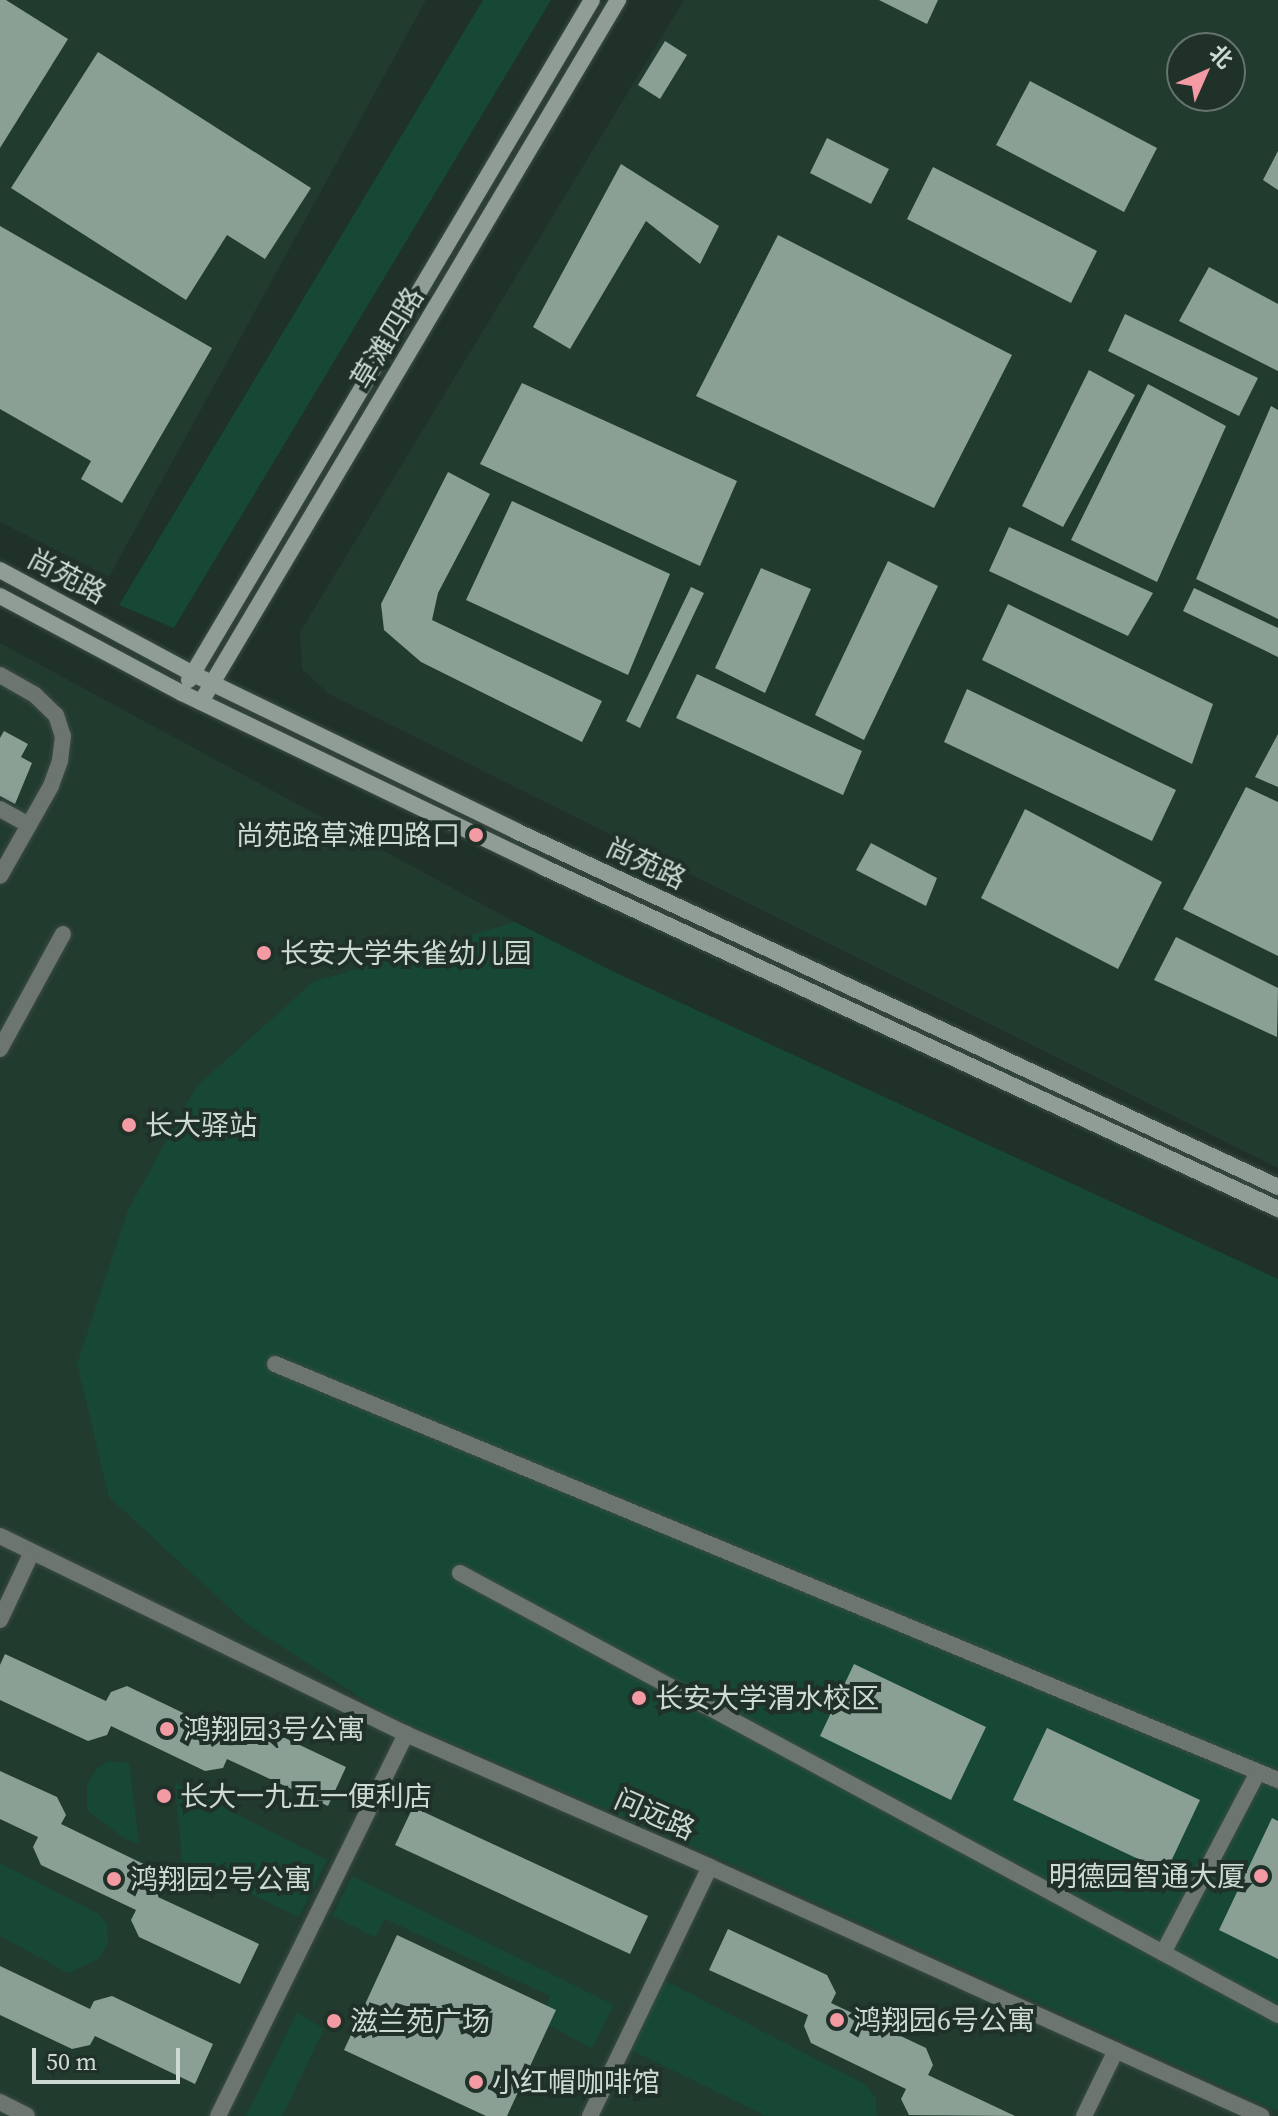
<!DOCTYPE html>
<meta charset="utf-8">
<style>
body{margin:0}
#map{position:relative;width:1278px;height:2116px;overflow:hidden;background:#1f3129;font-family:"Source Serif 4","Noto Sans SC",serif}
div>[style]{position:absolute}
.built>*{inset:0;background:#223b2f}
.green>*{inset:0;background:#164835}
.building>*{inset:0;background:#8aa095}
.roads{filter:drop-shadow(0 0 2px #3b4c44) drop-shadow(0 0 2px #3b4c44)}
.pedestrian>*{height:16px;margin:-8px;padding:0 8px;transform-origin:8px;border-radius:8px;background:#6c7570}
.minor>*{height:16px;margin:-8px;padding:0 8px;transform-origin:8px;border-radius:8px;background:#6c7570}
.secondary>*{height:16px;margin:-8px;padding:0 8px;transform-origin:8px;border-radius:8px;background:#8f9d96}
.dots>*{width:22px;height:22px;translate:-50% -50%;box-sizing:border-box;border:4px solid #1f3129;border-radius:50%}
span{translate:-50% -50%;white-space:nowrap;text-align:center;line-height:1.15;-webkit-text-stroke:8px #1f3129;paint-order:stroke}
.street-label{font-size:28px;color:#cdd9d3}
.poi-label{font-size:28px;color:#cdd9d3}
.right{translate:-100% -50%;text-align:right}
.left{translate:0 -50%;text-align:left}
.north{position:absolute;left:1166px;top:32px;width:80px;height:80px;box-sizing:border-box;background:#1f3129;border:2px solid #65746d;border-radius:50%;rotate:45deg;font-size:22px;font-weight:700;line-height:32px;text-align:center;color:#cdd9d3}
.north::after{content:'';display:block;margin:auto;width:28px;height:36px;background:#f49aa2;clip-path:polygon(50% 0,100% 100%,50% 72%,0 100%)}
.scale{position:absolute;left:32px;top:2048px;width:148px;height:36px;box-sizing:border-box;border:4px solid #cdd9d3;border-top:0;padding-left:10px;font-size:24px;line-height:28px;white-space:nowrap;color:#cdd9d3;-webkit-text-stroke:6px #1f3129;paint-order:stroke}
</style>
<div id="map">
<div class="built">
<i style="clip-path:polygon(0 0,426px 0,109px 577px,0 522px)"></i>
<i style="clip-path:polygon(evenodd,684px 0,1278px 0,1278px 1168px,329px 694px,302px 669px,300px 632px,684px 0,1182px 48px,1230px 48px,1230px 96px,1182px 96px,1182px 48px)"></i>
<i style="clip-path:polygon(0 643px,515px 922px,614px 972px,1278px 1279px,1278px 2116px,0 2116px)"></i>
</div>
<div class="green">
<i style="clip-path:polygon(483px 0,551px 0,174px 628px,119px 605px)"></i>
<i style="clip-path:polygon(515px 922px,614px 972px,1278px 1279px,1278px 2111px,714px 1856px,387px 1715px,247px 1624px,109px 1497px,77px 1364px,128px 1210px,196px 1087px,313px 982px)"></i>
<i style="clip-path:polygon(109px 1761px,129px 1763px,139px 1844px,125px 1839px,87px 1810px,87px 1786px,96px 1769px)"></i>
<i style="clip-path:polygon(175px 1783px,327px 1860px,299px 1917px,182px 1861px)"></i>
<i style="clip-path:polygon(0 1863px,97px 1913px,107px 1924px,108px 1943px,98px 1959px,68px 1973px,0 1936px)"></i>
<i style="clip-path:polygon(352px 1876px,614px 2005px,592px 2048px,540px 2021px,550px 1996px,385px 1919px,375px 1937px,332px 1916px)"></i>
<i style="clip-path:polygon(664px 1980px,866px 2085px,876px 2098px,877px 2116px,766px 2116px,629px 2049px)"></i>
<i style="clip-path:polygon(297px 2012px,324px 2029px,282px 2116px,246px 2116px)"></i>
</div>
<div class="building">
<i style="clip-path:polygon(0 0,6px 0,68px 39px,0 148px)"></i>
<i style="clip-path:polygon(879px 0,938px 0,927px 24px)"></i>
<i style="clip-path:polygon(665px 41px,687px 55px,660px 99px,638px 85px)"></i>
<i style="clip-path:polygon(98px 52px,311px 188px,265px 259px,227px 235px,186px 300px,11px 188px)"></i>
<i style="clip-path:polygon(1030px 81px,1157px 148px,1124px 212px,996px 145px)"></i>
<i style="clip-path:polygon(827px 138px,889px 169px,871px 204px,810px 173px)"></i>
<i style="clip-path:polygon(1278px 151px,1278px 190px,1263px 180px)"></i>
<i style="clip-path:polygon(621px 164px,719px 226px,700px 264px,646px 221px,570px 349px,533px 327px)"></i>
<i style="clip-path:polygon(933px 167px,1097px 251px,1071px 303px,907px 219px)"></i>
<i style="clip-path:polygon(0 226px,212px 348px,122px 503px,81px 479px,91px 461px,0 409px)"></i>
<i style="clip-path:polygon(778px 235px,1012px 355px,934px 508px,696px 396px)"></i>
<i style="clip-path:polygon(1209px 267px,1278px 304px,1278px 371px,1179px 321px)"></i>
<i style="clip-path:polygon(1125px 314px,1258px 378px,1239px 416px,1108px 351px)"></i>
<i style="clip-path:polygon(1089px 370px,1135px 395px,1063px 527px,1022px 506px)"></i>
<i style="clip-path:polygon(522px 383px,737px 481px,700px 566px,480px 464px)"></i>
<i style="clip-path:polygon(1148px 384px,1226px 426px,1157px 582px,1071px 540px)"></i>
<i style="clip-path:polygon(1271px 406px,1278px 410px,1278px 619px,1196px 579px)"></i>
<i style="clip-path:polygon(448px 472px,490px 494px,438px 593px,432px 620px,602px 701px,582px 742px,421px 662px,384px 630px,381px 604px)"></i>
<i style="clip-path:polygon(512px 501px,670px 574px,628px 675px,466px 600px)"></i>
<i style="clip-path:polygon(1009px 527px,1153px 593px,1128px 636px,989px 571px)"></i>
<i style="clip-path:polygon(888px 561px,938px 586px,864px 740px,815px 715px)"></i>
<i style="clip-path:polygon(761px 568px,811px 589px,765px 693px,715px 668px)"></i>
<i style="clip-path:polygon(691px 587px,704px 593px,640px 728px,626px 721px)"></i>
<i style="clip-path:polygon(1194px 588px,1278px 628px,1278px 657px,1183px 611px)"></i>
<i style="clip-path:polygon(1008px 604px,1213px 704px,1192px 764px,982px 660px)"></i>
<i style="clip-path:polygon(697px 674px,862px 751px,843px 795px,676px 718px)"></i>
<i style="clip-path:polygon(967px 689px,1176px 790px,1152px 841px,944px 742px)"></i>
<i style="clip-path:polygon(4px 731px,28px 744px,21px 757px,32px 763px,15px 804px,0 796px,0 738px)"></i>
<i style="clip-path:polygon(1278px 734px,1278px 787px,1255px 777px)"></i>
<i style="clip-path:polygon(1246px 787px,1278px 802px,1278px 956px,1183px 909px)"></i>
<i style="clip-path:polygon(1025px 809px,1162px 882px,1118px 969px,981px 898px)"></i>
<i style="clip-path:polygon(871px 843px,937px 878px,926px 906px,856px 870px)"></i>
<i style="clip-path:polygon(1176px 937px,1278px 988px,1277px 1037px,1154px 980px)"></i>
<i style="clip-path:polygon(5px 1654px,106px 1701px,111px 1692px,127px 1686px,223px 1732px,227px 1723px,245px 1719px,346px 1767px,328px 1806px,227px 1759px,223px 1768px,205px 1771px,111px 1726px,107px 1735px,88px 1741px,0 1700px,0 1665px)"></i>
<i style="clip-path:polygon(854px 1664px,986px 1727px,951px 1800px,820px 1736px)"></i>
<i style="clip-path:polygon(1047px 1728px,1200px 1800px,1166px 1872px,1013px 1800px)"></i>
<i style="clip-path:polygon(0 1771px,57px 1797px,66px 1815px,61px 1824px,156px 1870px,163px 1887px,158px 1897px,259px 1944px,240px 1984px,139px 1937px,131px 1920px,136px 1910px,41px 1865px,33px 1847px,38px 1837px,0 1819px)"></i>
<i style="clip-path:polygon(413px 1807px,648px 1916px,630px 1954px,395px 1845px)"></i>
<i style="clip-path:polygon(1272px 1818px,1278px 1821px,1278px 1959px,1219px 1930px)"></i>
<i style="clip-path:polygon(728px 1929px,827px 1975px,836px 1993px,831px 2003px,926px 2048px,933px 2065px,928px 2075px,1015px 2116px,909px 2115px,901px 2099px,906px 2089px,811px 2043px,804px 2026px,808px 2015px,709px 1970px)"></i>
<i style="clip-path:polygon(397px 1935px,556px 2010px,507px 2116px,486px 2116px,344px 2050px)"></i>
<i style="clip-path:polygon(0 1966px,90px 2009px,94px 2001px,112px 1996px,213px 2044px,195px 2084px,95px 2036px,90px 2045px,72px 2049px,0 2015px)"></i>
</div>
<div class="roads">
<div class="pedestrian">
<i style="left:1084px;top:2116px;width:73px;rotate:-64.1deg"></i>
</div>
<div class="minor">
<i style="left:0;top:675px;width:40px;rotate:29.7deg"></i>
<i style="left:35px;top:695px;width:29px;rotate:44deg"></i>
<i style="left:56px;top:715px;width:22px;rotate:72deg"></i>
<i style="left:63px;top:736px;width:25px;rotate:97deg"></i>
<i style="left:60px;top:761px;width:27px;rotate:110deg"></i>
<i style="left:51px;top:786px;width:103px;rotate:119.5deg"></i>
<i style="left:0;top:809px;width:33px;rotate:29deg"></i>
<i style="left:0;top:1049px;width:131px;rotate:-61.3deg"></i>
<i style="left:275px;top:1364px;width:1086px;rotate:22.53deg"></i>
<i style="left:0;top:1536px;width:452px;rotate:26deg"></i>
<i style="left:406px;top:1734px;width:332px;rotate:23.6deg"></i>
<i style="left:710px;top:1867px;width:605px;rotate:24.32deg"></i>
<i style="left:460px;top:1573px;width:930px;rotate:28.38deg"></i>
<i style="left:0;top:1620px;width:75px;rotate:-64.8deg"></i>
<i style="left:1163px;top:1953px;width:204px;rotate:-62.3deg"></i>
<i style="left:0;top:2102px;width:30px;rotate:27deg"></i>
<i style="left:218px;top:2116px;width:426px;rotate:-63.8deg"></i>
<i style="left:590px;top:2116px;width:276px;rotate:-64.3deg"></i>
</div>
<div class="secondary">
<i style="left:0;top:570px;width:219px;rotate:28.3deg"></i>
<i style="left:193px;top:674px;width:359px;rotate:25.9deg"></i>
<i style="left:516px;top:831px;width:841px;rotate:25.04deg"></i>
<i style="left:0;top:596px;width:206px;rotate:28.1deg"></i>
<i style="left:182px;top:693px;width:401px;rotate:25.7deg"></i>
<i style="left:543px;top:867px;width:811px;rotate:24.95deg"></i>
<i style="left:189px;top:680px;width:790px;rotate:-59.35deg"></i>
<i style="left:201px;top:702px;width:817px;rotate:-59.29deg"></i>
</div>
</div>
<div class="dots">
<i style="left:476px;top:835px;background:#f49aa2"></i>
<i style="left:264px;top:953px;background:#f49aa2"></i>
<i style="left:129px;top:1125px;background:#f49aa2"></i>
<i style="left:639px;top:1698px;background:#f49aa2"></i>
<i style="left:167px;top:1729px;background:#f49aa2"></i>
<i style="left:164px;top:1796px;background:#f49aa2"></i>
<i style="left:1261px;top:1876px;background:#f49aa2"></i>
<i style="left:114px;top:1879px;background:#f49aa2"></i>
<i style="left:837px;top:2020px;background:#f49aa2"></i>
<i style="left:334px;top:2021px;background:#f49aa2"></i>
<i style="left:476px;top:2082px;background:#f49aa2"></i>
</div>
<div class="street-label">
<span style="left:387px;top:338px;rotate:-59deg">草滩四路</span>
<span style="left:67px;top:576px;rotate:28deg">尚苑路</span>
<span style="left:646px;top:863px;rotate:25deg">尚苑路</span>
<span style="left:655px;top:1814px;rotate:24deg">问远路</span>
</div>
<div class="poi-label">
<span class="right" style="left:460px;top:835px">尚苑路草滩四路口</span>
<span class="left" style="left:280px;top:953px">长安大学朱雀幼儿园</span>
<span class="left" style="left:145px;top:1125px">长大驿站</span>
<span class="left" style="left:655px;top:1698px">长安大学渭水校区</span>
<span class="left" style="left:183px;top:1729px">鸿翔园3号公寓</span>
<span class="left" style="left:180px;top:1796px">长大一九五一便利店</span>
<span class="right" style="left:1245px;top:1876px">明德园智通大厦</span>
<span class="left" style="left:130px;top:1879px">鸿翔园2号公寓</span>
<span class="left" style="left:853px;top:2020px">鸿翔园6号公寓</span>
<span class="left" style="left:350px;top:2021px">滋兰苑广场</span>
<span class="left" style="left:492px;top:2082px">小红帽咖啡馆</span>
</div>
<div class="north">北</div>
<div class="scale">50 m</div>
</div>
